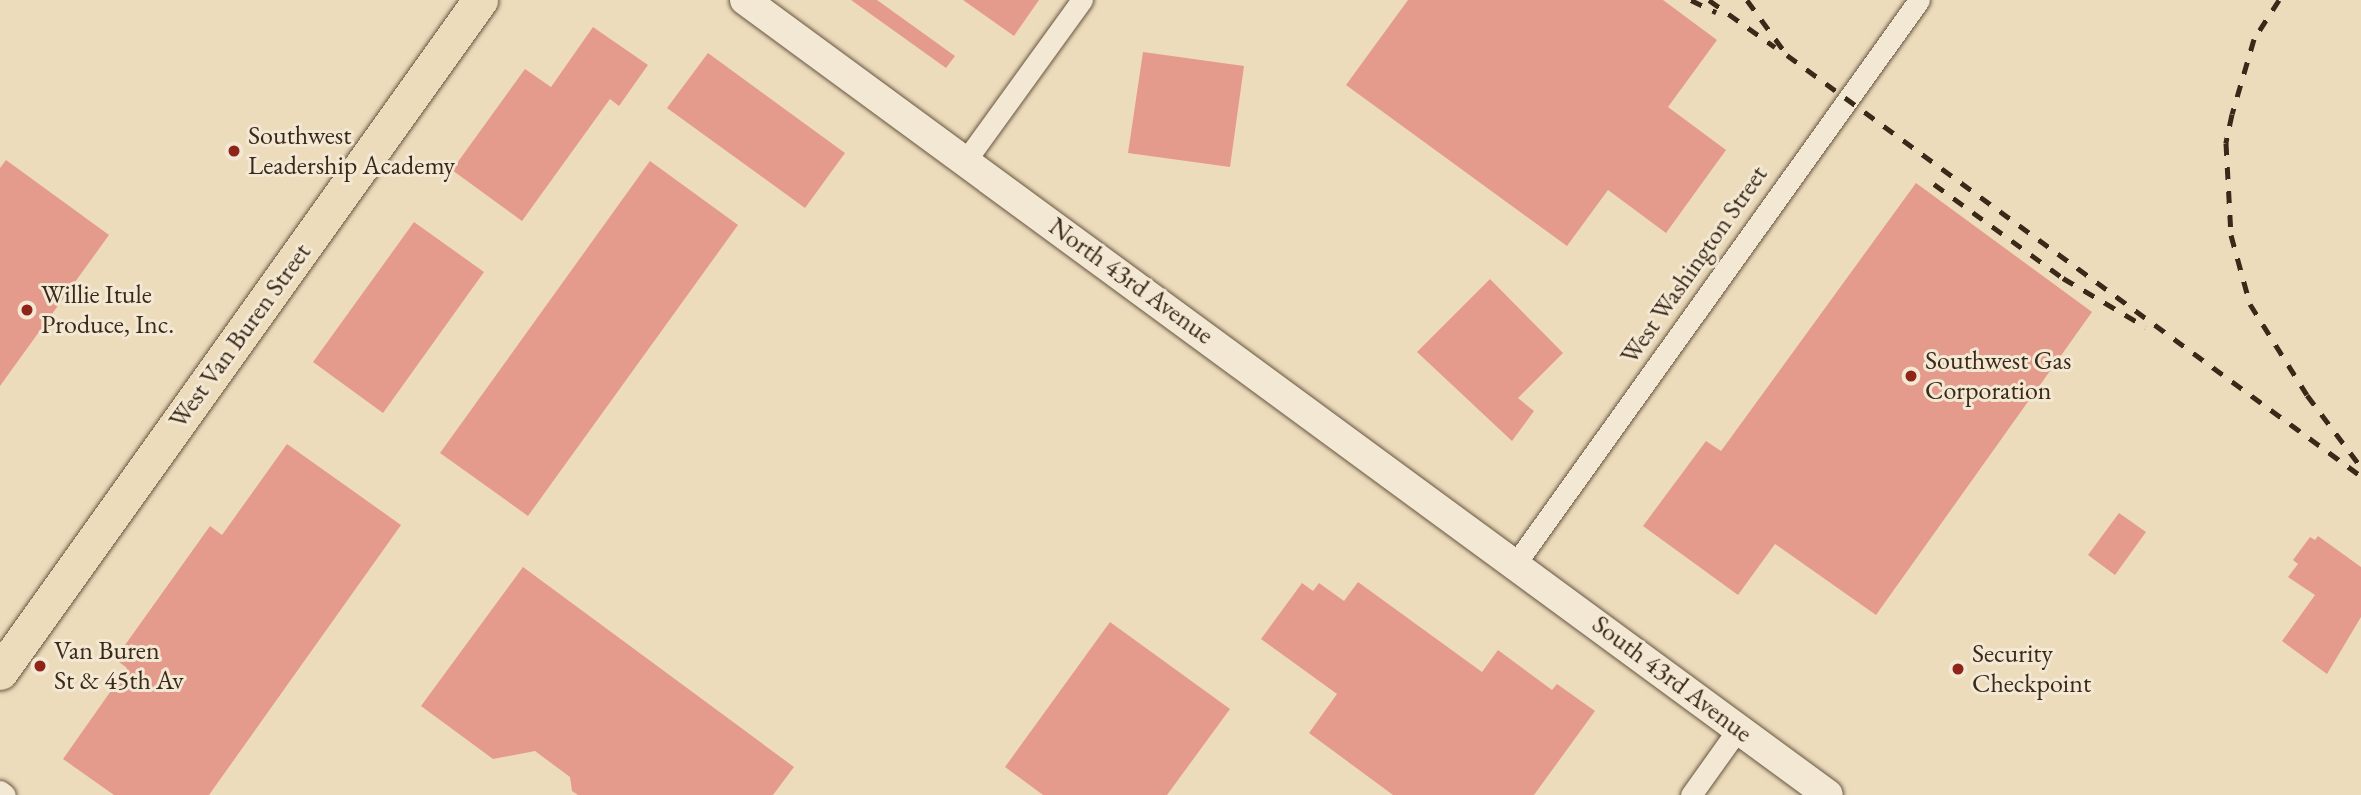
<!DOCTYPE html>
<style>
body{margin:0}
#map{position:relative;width:2361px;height:795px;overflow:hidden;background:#eddcbc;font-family:"EB Garamond",serif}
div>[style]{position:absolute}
.building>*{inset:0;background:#e59b8b}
.roads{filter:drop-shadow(0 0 2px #675541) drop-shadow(0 0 2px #675541)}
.minor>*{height:21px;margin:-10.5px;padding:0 10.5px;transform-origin:10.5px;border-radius:10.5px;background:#f3e8d3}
.secondary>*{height:30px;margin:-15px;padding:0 15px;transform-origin:15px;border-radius:15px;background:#f3e8d3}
.primary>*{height:35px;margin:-17.5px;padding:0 17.5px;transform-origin:17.5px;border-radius:17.5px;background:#eddcbc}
.rail>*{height:5px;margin-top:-2.5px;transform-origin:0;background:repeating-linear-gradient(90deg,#3a2818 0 12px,transparent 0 24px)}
.dots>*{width:19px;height:19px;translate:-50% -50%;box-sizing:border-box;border:4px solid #f3e8d3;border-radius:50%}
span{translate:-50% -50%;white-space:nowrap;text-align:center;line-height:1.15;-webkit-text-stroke:6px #f3e8d3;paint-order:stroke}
.poi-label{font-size:26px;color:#3a2818}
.left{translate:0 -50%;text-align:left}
.street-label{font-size:26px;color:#3a2818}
</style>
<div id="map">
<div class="building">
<i style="clip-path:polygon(851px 0,877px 0,955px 56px,946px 68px)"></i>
<i style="clip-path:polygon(963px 0,1039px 0,1014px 36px)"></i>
<i style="clip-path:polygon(1408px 0,1663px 0,1717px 40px,1668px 107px,1726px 150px,1666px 233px,1608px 190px,1567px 246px,1346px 85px)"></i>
<i style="clip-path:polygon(593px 27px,648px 65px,619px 106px,610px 99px,522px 221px,452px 170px,525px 69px,551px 87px)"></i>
<i style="clip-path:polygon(1143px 52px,1244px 66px,1230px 167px,1128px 153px)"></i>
<i style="clip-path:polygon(708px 53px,845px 153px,805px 208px,667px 108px)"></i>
<i style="clip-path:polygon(6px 160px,109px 235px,0 386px,0 168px)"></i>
<i style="clip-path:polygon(650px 161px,738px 225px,528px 516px,440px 453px)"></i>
<i style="clip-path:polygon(1916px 183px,2092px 312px,1876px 615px,1775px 544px,1738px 595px,1643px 526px,1706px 441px,1721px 451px)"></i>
<i style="clip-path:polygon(414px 222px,484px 272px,383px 413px,313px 362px)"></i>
<i style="clip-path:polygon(1490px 279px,1563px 353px,1518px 398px,1534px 411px,1512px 441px,1417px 352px)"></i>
<i style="clip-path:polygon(287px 444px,401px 525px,209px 795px,114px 795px,63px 759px,127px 668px,115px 659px,210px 526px,222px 535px)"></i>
<i style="clip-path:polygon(2119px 513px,2146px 532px,2115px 575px,2088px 555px)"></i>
<i style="clip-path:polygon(2318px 536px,2361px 567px,2361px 617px,2327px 674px,2282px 641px,2315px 595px,2288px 577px,2298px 564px,2293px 560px,2310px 537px,2315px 540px)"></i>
<i style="clip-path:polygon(523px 567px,794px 767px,773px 795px,578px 795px,572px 791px,570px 777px,535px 751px,493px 759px,421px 706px)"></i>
<i style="clip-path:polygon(1358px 582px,1482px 672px,1498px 650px,1552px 690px,1557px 684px,1595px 711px,1534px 795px,1393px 795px,1309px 733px,1337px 694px,1261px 639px,1302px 583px,1313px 591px,1319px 583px,1344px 601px)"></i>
<i style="clip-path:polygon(1110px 622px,1230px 709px,1167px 795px,1043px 795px,1005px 767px)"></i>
</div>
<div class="roads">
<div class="minor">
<i style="left:966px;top:160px;width:198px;rotate:-54.1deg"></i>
<i style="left:1516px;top:563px;width:692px;rotate:-54.4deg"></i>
<i style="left:0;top:791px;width:6px;rotate:39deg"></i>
<i style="left:1691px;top:795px;width:81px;rotate:-54.5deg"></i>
</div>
<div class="secondary">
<i style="left:745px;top:0;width:1343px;rotate:36.28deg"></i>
</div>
<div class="primary">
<i style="left:0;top:672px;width:826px;rotate:-54.46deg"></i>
</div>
</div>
<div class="rail">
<i style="left:1691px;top:0;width:28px;rotate:26deg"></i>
<i style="left:1709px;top:0;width:81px;rotate:35.5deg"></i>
<i style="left:1747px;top:0;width:68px;rotate:54deg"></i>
<i style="left:1787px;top:55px;width:712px;rotate:36.26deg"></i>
<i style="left:2279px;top:0;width:46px;rotate:122.7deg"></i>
<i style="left:2254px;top:39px;width:78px;rotate:106.3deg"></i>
<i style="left:2232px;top:114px;width:30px;rotate:102deg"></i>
<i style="left:2226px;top:143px;width:92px;rotate:86.9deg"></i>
<i style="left:2231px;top:235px;width:72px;rotate:74.6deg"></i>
<i style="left:2250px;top:304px;width:107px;rotate:57.9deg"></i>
<i style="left:2307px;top:395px;width:90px;rotate:53.1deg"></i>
<i style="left:1934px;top:184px;width:160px;rotate:36.1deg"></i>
<i style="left:2063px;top:278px;width:96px;rotate:30.6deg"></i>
</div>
<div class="dots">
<i style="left:234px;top:151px;background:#8f2418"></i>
<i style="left:27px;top:310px;background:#8f2418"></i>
<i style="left:1911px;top:376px;background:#8f2418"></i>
<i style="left:40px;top:666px;background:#8f2418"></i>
<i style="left:1958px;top:669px;background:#8f2418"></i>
</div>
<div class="poi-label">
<span class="left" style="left:248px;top:151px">Southwest<br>Leadership Academy</span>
<span class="left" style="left:41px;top:310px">Willie Itule<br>Produce, Inc.</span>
<span class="left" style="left:1925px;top:376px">Southwest Gas<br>Corporation</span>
<span class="left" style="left:54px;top:666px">Van Buren<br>St &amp; 45th Av</span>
<span class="left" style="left:1972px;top:669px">Security<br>Checkpoint</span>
</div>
<div class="street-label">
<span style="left:1694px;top:265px;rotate:-55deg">West Washington Street</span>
<span style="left:1131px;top:281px;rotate:36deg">North 43rd Avenue</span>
<span style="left:240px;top:336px;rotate:-54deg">West Van Buren Street</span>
<span style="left:1672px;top:679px;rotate:37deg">South 43rd Avenue</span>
</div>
</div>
